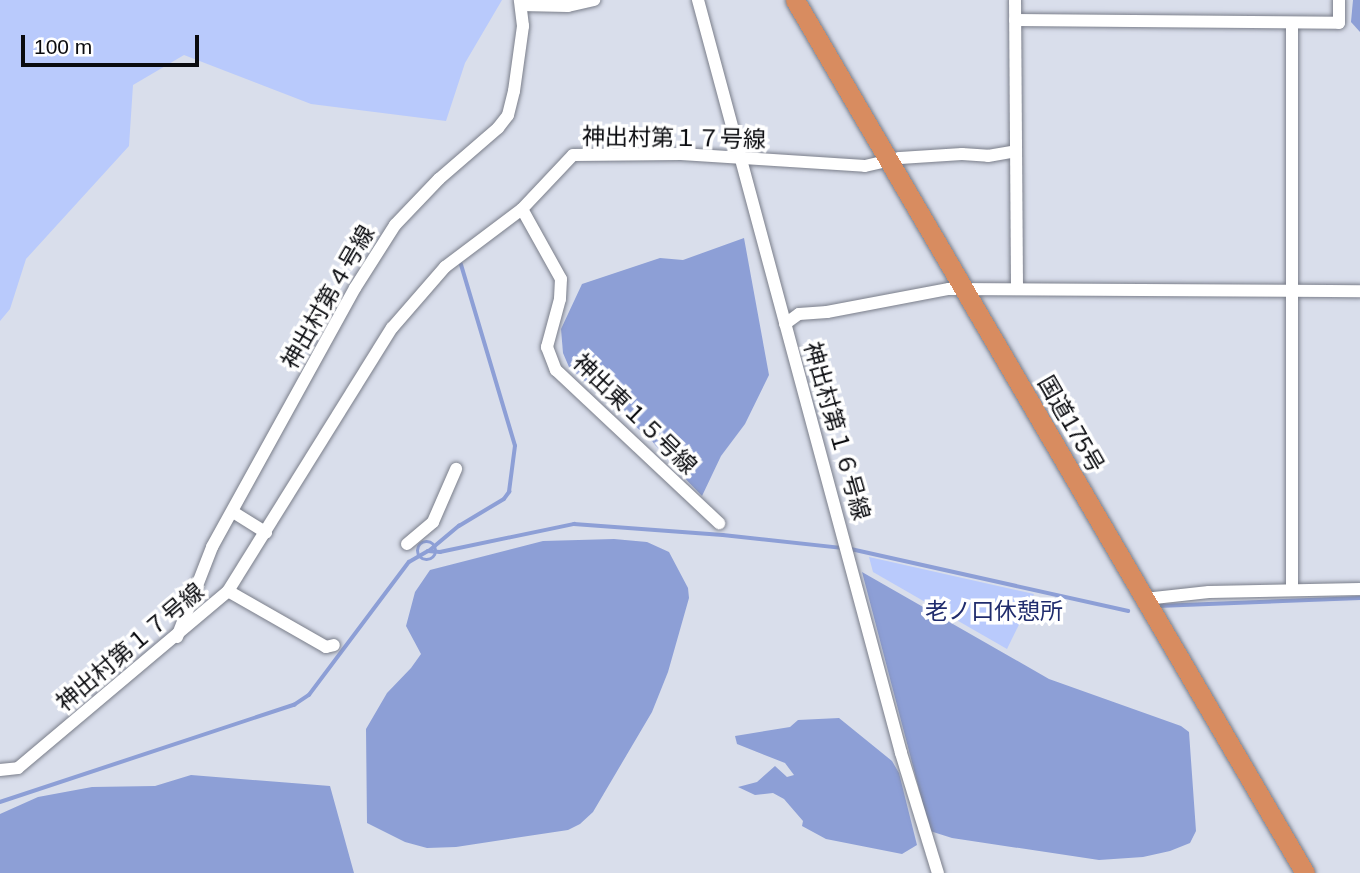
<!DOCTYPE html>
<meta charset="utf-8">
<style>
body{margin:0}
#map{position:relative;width:1360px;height:873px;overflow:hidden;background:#d9deeb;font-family:Helvetica,"Noto Sans JP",sans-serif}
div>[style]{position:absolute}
.green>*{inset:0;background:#b9cafc}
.water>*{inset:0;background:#8d9fd6}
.stream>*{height:3.5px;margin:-1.75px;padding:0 1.75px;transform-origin:1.75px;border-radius:1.75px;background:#8d9fd6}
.stream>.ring{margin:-1.75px;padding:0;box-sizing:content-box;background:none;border:3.5px solid #8d9fd6;border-radius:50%}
.roads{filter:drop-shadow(0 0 2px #7a7e8a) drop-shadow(0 0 2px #7a7e8a)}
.minor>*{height:12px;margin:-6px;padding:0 6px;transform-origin:6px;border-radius:6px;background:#fff}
.trunk>*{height:19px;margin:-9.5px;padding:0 9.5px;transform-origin:9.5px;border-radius:9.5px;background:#d88c60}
span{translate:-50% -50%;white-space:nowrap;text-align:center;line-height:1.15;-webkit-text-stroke:7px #fff;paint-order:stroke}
.street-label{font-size:23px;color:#0a0b0f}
.park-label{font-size:23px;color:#202c6d}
.scale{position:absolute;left:21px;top:35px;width:178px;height:32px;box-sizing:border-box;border:4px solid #0a0b0f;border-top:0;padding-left:9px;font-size:21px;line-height:24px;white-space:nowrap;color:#0a0b0f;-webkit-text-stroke:5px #fff;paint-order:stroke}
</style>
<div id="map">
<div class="green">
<i style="clip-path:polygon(0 0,502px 0,465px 63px,446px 121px,311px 104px,184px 55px,133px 85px,129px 146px,26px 259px,10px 309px,0 321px)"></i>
<i style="clip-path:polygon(869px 557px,1034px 594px,1007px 649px,873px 572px)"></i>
</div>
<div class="water">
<i style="clip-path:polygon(1353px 0,1360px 0,1360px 32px,1351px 22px)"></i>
<i style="clip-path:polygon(744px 238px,769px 375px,745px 424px,721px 456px,702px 496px,669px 462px,652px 441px,569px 367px,563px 353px,561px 329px,582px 284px,660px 258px,683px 260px)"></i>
<i style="clip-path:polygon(614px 539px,647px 542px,669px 552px,688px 588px,689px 598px,668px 672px,652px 712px,593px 812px,580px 824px,568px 830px,456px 847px,427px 848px,405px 842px,367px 823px,366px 729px,387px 693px,411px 668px,421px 654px,406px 626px,415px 592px,430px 570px,543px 541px)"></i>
<i style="clip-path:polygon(862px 572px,1049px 679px,1181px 726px,1189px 732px,1196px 831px,1190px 843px,1170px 851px,1143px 857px,1099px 860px,952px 838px,930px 831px)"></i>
<i style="clip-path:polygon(839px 718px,892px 761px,899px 773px,917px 845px,902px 854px,826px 839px,802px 826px,803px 821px,784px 799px,773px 793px,755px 795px,738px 787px,757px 782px,775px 766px,787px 777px,794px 775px,785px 763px,737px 744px,735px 736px,790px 727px,798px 720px)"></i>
<i style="clip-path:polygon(191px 775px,330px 786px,354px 873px,0 873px,0 814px,38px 797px,92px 787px,155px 786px)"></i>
</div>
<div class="stream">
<i class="ring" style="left:418px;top:542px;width:14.5px;height:14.5px"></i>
<i style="left:851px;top:549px;width:284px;rotate:12.6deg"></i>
<i style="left:430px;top:550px;width:38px;rotate:-40deg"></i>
<i style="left:459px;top:526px;width:52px;rotate:-31deg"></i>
<i style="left:504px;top:499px;width:9px;rotate:-54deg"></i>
<i style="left:509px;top:492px;width:46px;rotate:-82.6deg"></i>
<i style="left:515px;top:446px;width:189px;rotate:-106.6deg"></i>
<i style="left:1158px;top:606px;width:202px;rotate:-2.3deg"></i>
<i style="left:0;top:802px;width:310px;rotate:-18.3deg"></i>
<i style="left:294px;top:705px;width:18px;rotate:-34deg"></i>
<i style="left:309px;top:695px;width:166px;rotate:-53.1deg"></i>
<i style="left:409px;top:562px;width:22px;rotate:-30deg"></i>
<i style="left:428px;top:551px;width:12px;rotate:5deg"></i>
<i style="left:440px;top:552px;width:137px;rotate:-11.8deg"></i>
<i style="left:574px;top:524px;width:149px;rotate:4.2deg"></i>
<i style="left:723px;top:535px;width:121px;rotate:6.2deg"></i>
</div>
<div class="roads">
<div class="minor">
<i style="left:698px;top:0;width:780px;rotate:74.91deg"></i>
<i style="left:901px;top:753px;width:126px;rotate:72.9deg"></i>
<i style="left:1015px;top:0;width:288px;rotate:89.6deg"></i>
<i style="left:521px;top:5px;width:47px;rotate:1.2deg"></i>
<i style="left:568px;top:6px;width:27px;rotate:-13deg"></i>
<i style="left:1015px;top:20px;width:324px;rotate:0.5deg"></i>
<i style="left:1339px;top:23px;width:23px;rotate:-90deg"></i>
<i style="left:522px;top:209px;width:80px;rotate:60.9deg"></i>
<i style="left:561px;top:279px;width:20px;rotate:93deg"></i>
<i style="left:560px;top:299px;width:50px;rotate:105.2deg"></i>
<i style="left:547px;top:347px;width:25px;rotate:69deg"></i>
<i style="left:556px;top:370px;width:224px;rotate:43.2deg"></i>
<i style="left:785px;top:324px;width:17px;rotate:-36deg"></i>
<i style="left:799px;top:314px;width:28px;rotate:-4deg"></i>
<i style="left:827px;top:312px;width:124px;rotate:-10.7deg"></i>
<i style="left:949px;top:289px;width:411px;rotate:0.3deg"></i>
<i style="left:233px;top:512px;width:39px;rotate:32deg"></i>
<i style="left:407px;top:544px;width:34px;rotate:-40deg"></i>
<i style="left:433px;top:522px;width:58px;rotate:-66.5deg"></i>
<i style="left:1292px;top:590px;width:567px;rotate:-90deg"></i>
<i style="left:228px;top:591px;width:113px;rotate:29.7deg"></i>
<i style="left:326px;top:647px;width:8px;rotate:-14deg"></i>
<i style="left:1145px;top:599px;width:64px;rotate:-6.2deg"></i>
<i style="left:1209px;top:592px;width:151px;rotate:-1.1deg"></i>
<i style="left:177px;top:637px;width:97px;rotate:-68.7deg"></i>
<i style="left:212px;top:547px;width:296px;rotate:-61.1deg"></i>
<i style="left:355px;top:288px;width:75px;rotate:-57.6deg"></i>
<i style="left:395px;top:225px;width:64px;rotate:-46.3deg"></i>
<i style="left:439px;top:179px;width:78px;rotate:-40.8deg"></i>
<i style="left:498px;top:128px;width:16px;rotate:-52deg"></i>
<i style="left:508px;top:115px;width:25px;rotate:-76deg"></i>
<i style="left:514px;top:91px;width:66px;rotate:-82.1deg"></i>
<i style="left:523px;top:26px;width:26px;rotate:-97deg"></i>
<i style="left:0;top:770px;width:18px;rotate:-6deg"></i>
<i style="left:18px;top:768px;width:275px;rotate:-40.1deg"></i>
<i style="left:228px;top:591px;width:310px;rotate:-58.1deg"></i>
<i style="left:392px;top:328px;width:81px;rotate:-49deg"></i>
<i style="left:445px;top:267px;width:96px;rotate:-37deg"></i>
<i style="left:522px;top:209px;width:74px;rotate:-46.6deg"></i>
<i style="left:573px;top:155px;width:108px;rotate:-0.5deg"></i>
<i style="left:681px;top:154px;width:184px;rotate:3.7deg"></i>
<i style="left:865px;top:166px;width:36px;rotate:-13deg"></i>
<i style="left:900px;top:158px;width:62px;rotate:-3.7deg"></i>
<i style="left:962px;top:154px;width:26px;rotate:4deg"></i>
<i style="left:988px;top:156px;width:27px;rotate:-10deg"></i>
</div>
<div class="trunk">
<i style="left:795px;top:0;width:1011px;rotate:59.71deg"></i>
</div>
</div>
<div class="street-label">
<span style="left:674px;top:138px;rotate:1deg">神出村第１７号線</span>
<span style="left:328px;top:297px;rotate:-60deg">神出村第４号線</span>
<span style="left:635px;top:414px;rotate:44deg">神出東１５号線</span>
<span style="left:1071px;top:424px;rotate:60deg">国道175号</span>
<span style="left:837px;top:431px;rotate:74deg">神出村第１６号線</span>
<span style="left:130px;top:647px;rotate:-40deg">神出村第１７号線</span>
</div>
<div class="park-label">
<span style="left:994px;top:611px">老ノ口休憩所</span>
</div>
<div class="scale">100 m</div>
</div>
